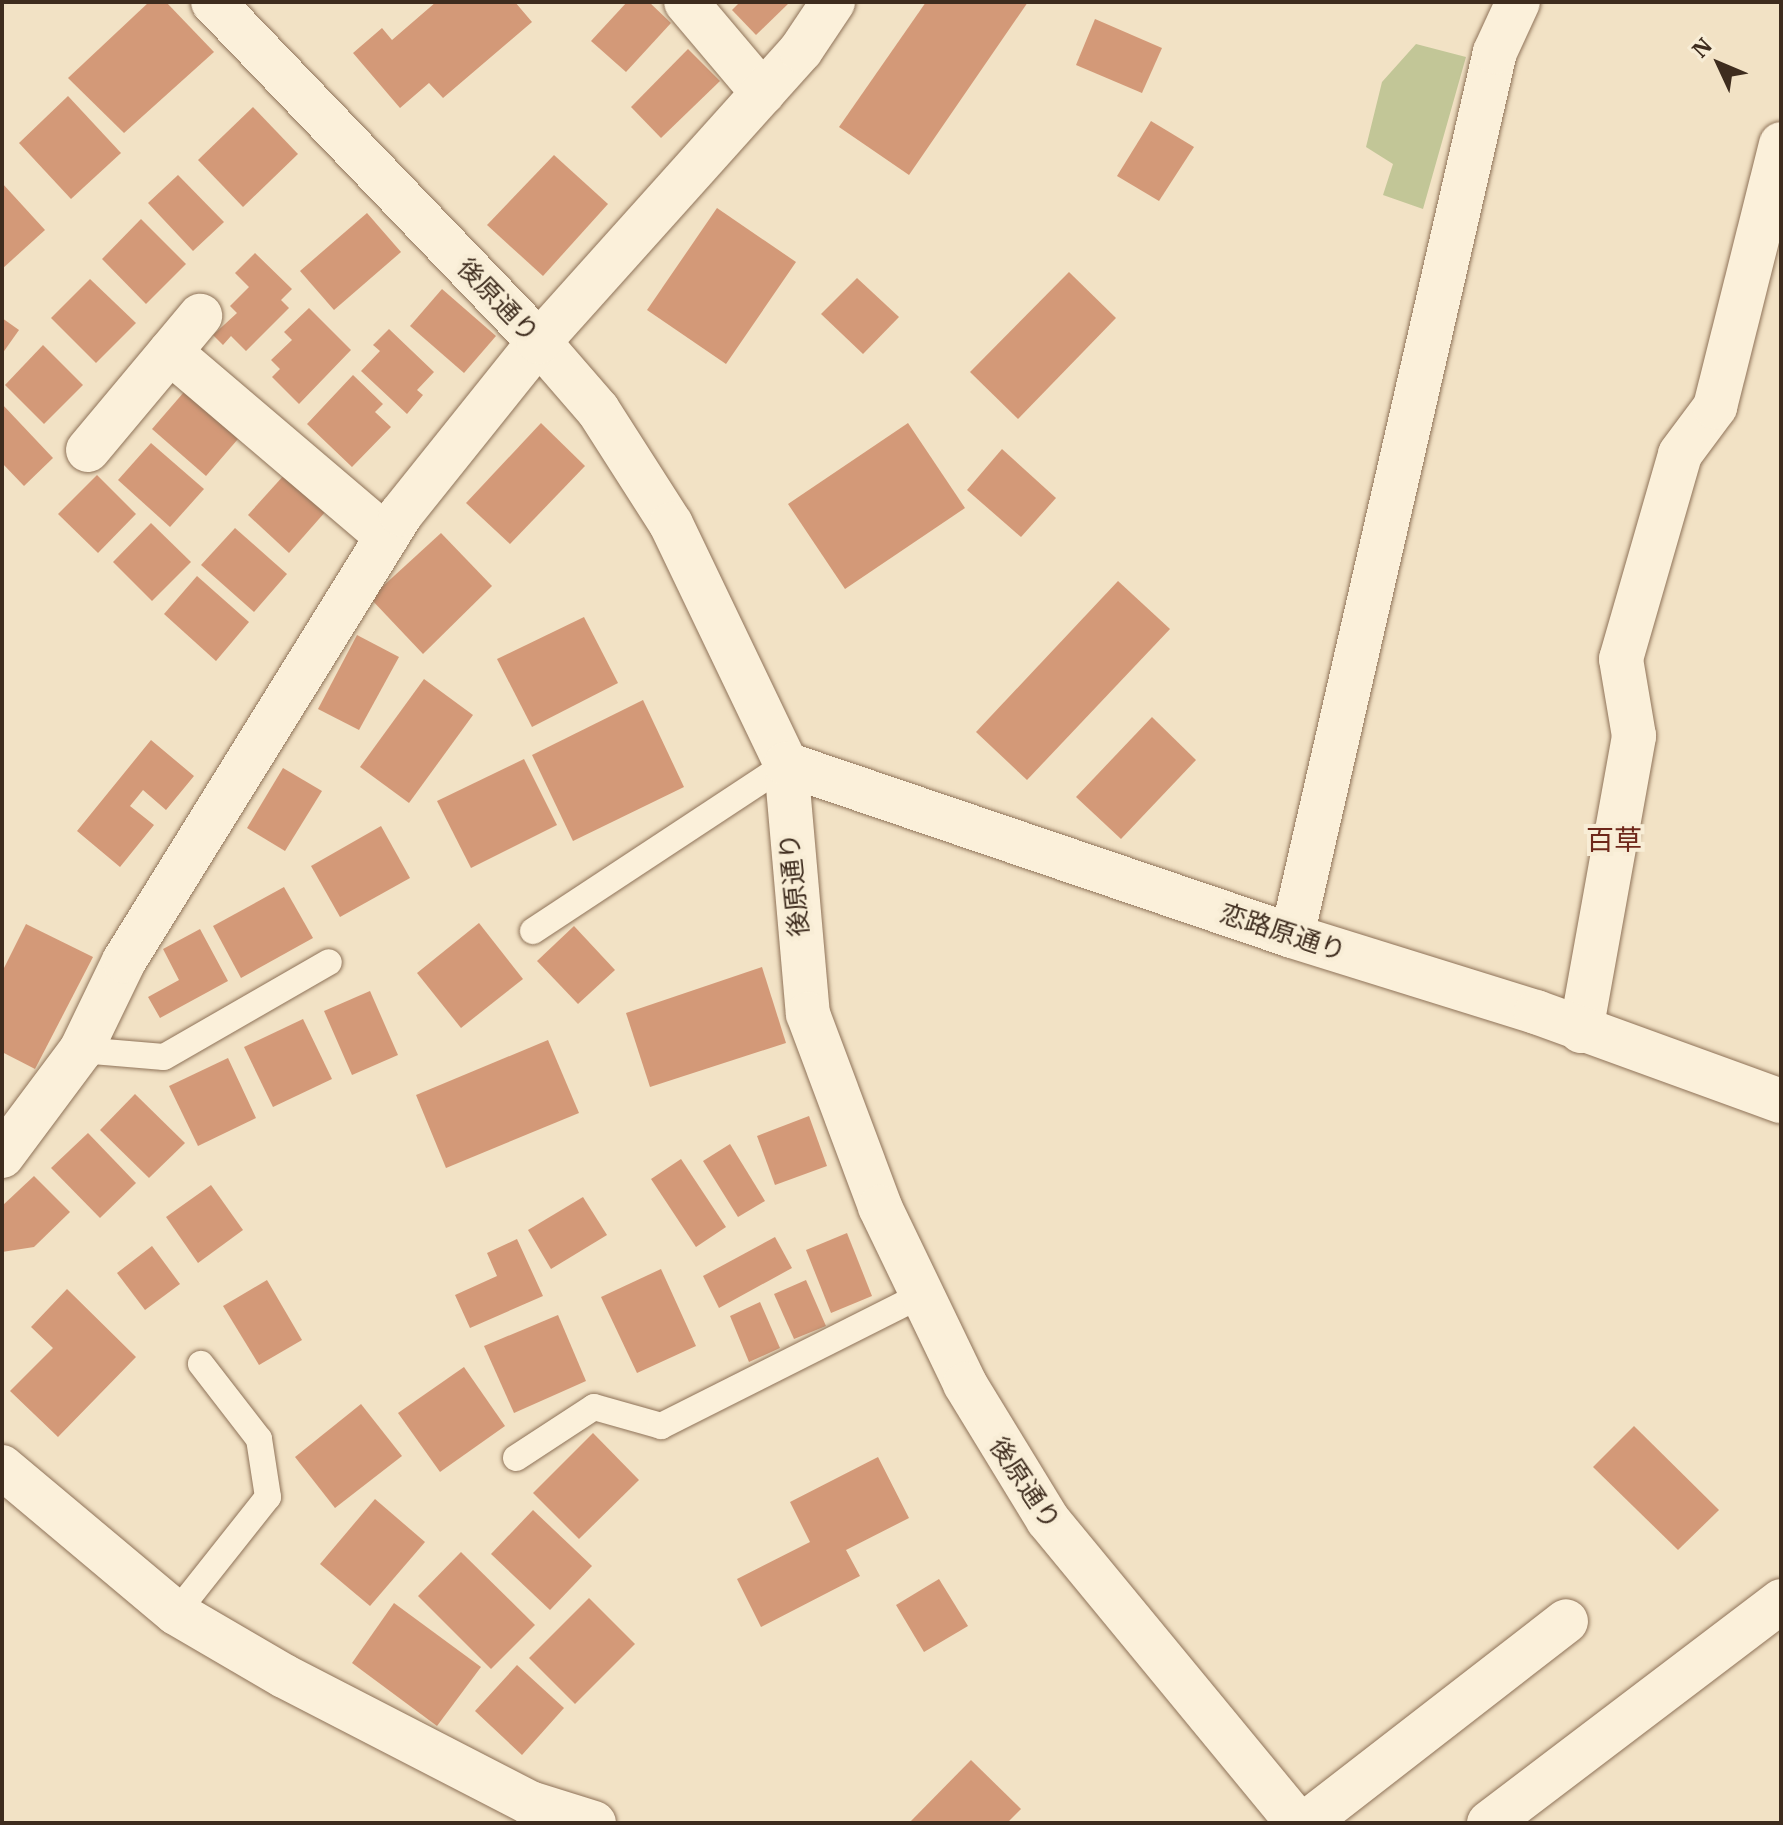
<!DOCTYPE html>
<meta charset="utf-8">
<style>
body{margin:0}
#map{position:relative;width:1783px;height:1825px;overflow:hidden;background:#f2e2c5;font-family:"IBM Plex Serif","Noto Sans JP",serif}
div>[style]{position:absolute}
.cemetery>*{inset:0;background:#c2c697}
.building>*{inset:0;background:#d39978}
.roads{filter:drop-shadow(0 0 2px #8f7359) drop-shadow(0 0 2px #8f7359)}
.lane>*{height:26px;margin:-13px;padding:0 13px;transform-origin:13px;border-radius:13px;background:#fbf0da}
.street>*{height:44px;margin:-22px;padding:0 22px;transform-origin:22px;border-radius:22px;background:#fbf0da}
.secondary>*{height:44px;margin:-22px;padding:0 22px;transform-origin:22px;border-radius:22px;background:#fbf0da}
span{translate:-50% -50%;white-space:nowrap;text-align:center;line-height:1.15;-webkit-text-stroke:8px #f8edd6;paint-order:stroke}
.street-label{font-size:26px;color:#3e2c1e}
.neighbourhood-label{font-size:28px;color:#6e271a}
.frame{position:absolute;inset:0;border:4px solid #3e2c1e;pointer-events:none}
.north{position:absolute;left:1679px;top:24px;width:80px;height:80px;-webkit-text-stroke:6px #f8edd6;paint-order:stroke;rotate:314deg;font-size:22px;font-weight:700;line-height:32px;text-align:center;color:#3e2c1e}
.north::after{content:'';display:block;margin:auto;width:28px;height:36px;background:#3e2c1e;clip-path:polygon(50% 0,100% 100%,50% 72%,0 100%)}
</style>
<div id="map">
<div class="cemetery">
<i style="clip-path:polygon(1416px 44px,1466px 57px,1423px 209px,1383px 195px,1393px 164px,1366px 147px,1382px 82px)"></i>
</div>
<div class="building">
<i style="clip-path:polygon(149px 2px,166px 2px,214px 52px,124px 133px,68px 78px)"></i>
<i style="clip-path:polygon(436px 2px,515px 2px,532px 22px,443px 98px,429px 83px,400px 108px,353px 53px,382px 28px,392px 40px)"></i>
<i style="clip-path:polygon(627px 2px,649px 2px,671px 23px,626px 72px,591px 41px)"></i>
<i style="clip-path:polygon(740px 2px,790px 2px,756px 35px,732px 10px)"></i>
<i style="clip-path:polygon(926px 2px,1028px 2px,909px 175px,839px 127px)"></i>
<i style="clip-path:polygon(1095px 19px,1162px 48px,1142px 93px,1076px 65px)"></i>
<i style="clip-path:polygon(688px 49px,720px 81px,661px 138px,631px 107px)"></i>
<i style="clip-path:polygon(68px 96px,121px 153px,71px 199px,19px 143px)"></i>
<i style="clip-path:polygon(253px 107px,298px 154px,243px 207px,198px 160px)"></i>
<i style="clip-path:polygon(1151px 121px,1194px 147px,1159px 201px,1117px 176px)"></i>
<i style="clip-path:polygon(554px 155px,608px 204px,543px 276px,487px 225px)"></i>
<i style="clip-path:polygon(178px 175px,224px 222px,193px 251px,148px 203px)"></i>
<i style="clip-path:polygon(2px 183px,45px 230px,2px 269px)"></i>
<i style="clip-path:polygon(717px 208px,796px 262px,726px 364px,647px 310px)"></i>
<i style="clip-path:polygon(367px 213px,401px 252px,334px 310px,300px 271px)"></i>
<i style="clip-path:polygon(141px 219px,186px 264px,146px 304px,102px 259px)"></i>
<i style="clip-path:polygon(255px 253px,292px 289px,281px 300px,289px 308px,246px 351px,231px 336px,223px 345px,213px 335px,237px 313px,230px 306px,249px 287px,235px 273px)"></i>
<i style="clip-path:polygon(1069px 272px,1116px 318px,1018px 419px,970px 372px)"></i>
<i style="clip-path:polygon(857px 278px,899px 317px,863px 354px,821px 314px)"></i>
<i style="clip-path:polygon(90px 279px,136px 323px,96px 363px,51px 318px)"></i>
<i style="clip-path:polygon(442px 289px,496px 336px,464px 373px,410px 326px)"></i>
<i style="clip-path:polygon(309px 308px,351px 350px,299px 404px,272px 377px,280px 369px,271px 360px,292px 340px,284px 332px)"></i>
<i style="clip-path:polygon(2px 318px,19px 330px,2px 354px)"></i>
<i style="clip-path:polygon(389px 329px,434px 372px,417px 390px,423px 395px,407px 414px,361px 371px,380px 351px,373px 345px)"></i>
<i style="clip-path:polygon(43px 345px,83px 385px,44px 424px,5px 385px)"></i>
<i style="clip-path:polygon(353px 375px,383px 404px,375px 412px,391px 427px,352px 467px,307px 424px)"></i>
<i style="clip-path:polygon(184px 392px,238px 439px,206px 476px,152px 429px)"></i>
<i style="clip-path:polygon(2px 404px,53px 458px,24px 486px,2px 463px)"></i>
<i style="clip-path:polygon(541px 423px,585px 466px,510px 544px,466px 503px)"></i>
<i style="clip-path:polygon(908px 423px,965px 508px,845px 589px,788px 504px)"></i>
<i style="clip-path:polygon(151px 443px,204px 489px,170px 527px,118px 480px)"></i>
<i style="clip-path:polygon(1002px 449px,1056px 498px,1021px 537px,967px 490px)"></i>
<i style="clip-path:polygon(285px 474px,326px 511px,289px 553px,248px 515px)"></i>
<i style="clip-path:polygon(97px 475px,136px 514px,98px 553px,58px 514px)"></i>
<i style="clip-path:polygon(151px 523px,191px 562px,152px 601px,113px 562px)"></i>
<i style="clip-path:polygon(235px 528px,287px 574px,254px 612px,201px 565px)"></i>
<i style="clip-path:polygon(441px 533px,492px 586px,423px 654px,370px 598px)"></i>
<i style="clip-path:polygon(197px 576px,249px 622px,216px 661px,164px 614px)"></i>
<i style="clip-path:polygon(1118px 581px,1170px 629px,1027px 780px,976px 732px)"></i>
<i style="clip-path:polygon(584px 617px,618px 683px,532px 727px,497px 659px)"></i>
<i style="clip-path:polygon(357px 635px,399px 657px,359px 730px,318px 709px)"></i>
<i style="clip-path:polygon(424px 679px,473px 715px,409px 803px,360px 767px)"></i>
<i style="clip-path:polygon(643px 700px,684px 787px,573px 841px,532px 755px)"></i>
<i style="clip-path:polygon(1152px 717px,1196px 760px,1121px 839px,1076px 797px)"></i>
<i style="clip-path:polygon(151px 740px,194px 776px,166px 810px,143px 790px,130px 806px,154px 825px,120px 867px,77px 831px)"></i>
<i style="clip-path:polygon(524px 759px,557px 825px,471px 868px,437px 801px)"></i>
<i style="clip-path:polygon(283px 768px,322px 791px,285px 851px,247px 828px)"></i>
<i style="clip-path:polygon(381px 826px,410px 878px,340px 917px,311px 866px)"></i>
<i style="clip-path:polygon(284px 887px,313px 938px,241px 978px,213px 926px)"></i>
<i style="clip-path:polygon(479px 923px,523px 979px,461px 1028px,417px 973px)"></i>
<i style="clip-path:polygon(26px 924px,93px 957px,35px 1069px,2px 1052px,2px 972px)"></i>
<i style="clip-path:polygon(574px 926px,615px 970px,578px 1004px,537px 961px)"></i>
<i style="clip-path:polygon(200px 929px,228px 981px,160px 1018px,148px 997px,179px 980px,163px 949px)"></i>
<i style="clip-path:polygon(762px 967px,786px 1043px,650px 1087px,626px 1013px)"></i>
<i style="clip-path:polygon(370px 991px,398px 1055px,352px 1075px,324px 1011px)"></i>
<i style="clip-path:polygon(303px 1019px,332px 1079px,273px 1107px,244px 1047px)"></i>
<i style="clip-path:polygon(548px 1040px,579px 1113px,446px 1168px,416px 1095px)"></i>
<i style="clip-path:polygon(228px 1058px,256px 1118px,198px 1146px,169px 1086px)"></i>
<i style="clip-path:polygon(135px 1094px,185px 1143px,149px 1178px,100px 1130px)"></i>
<i style="clip-path:polygon(809px 1116px,827px 1166px,775px 1185px,757px 1136px)"></i>
<i style="clip-path:polygon(88px 1133px,136px 1183px,100px 1218px,51px 1168px)"></i>
<i style="clip-path:polygon(730px 1144px,765px 1201px,738px 1217px,703px 1161px)"></i>
<i style="clip-path:polygon(681px 1159px,726px 1227px,696px 1247px,651px 1179px)"></i>
<i style="clip-path:polygon(34px 1176px,70px 1212px,34px 1247px,2px 1252px,2px 1206px)"></i>
<i style="clip-path:polygon(211px 1185px,243px 1230px,198px 1263px,166px 1217px)"></i>
<i style="clip-path:polygon(583px 1197px,607px 1235px,551px 1269px,528px 1230px)"></i>
<i style="clip-path:polygon(847px 1233px,872px 1296px,831px 1313px,806px 1250px)"></i>
<i style="clip-path:polygon(775px 1237px,792px 1268px,719px 1308px,703px 1276px)"></i>
<i style="clip-path:polygon(517px 1239px,543px 1296px,470px 1328px,455px 1295px,497px 1276px,487px 1253px)"></i>
<i style="clip-path:polygon(152px 1246px,180px 1284px,145px 1310px,117px 1273px)"></i>
<i style="clip-path:polygon(661px 1269px,696px 1346px,637px 1373px,601px 1297px)"></i>
<i style="clip-path:polygon(267px 1280px,302px 1340px,259px 1365px,223px 1306px)"></i>
<i style="clip-path:polygon(806px 1280px,826px 1326px,794px 1339px,774px 1294px)"></i>
<i style="clip-path:polygon(67px 1289px,136px 1357px,58px 1437px,10px 1391px,53px 1348px,31px 1327px)"></i>
<i style="clip-path:polygon(760px 1302px,780px 1348px,749px 1362px,730px 1316px)"></i>
<i style="clip-path:polygon(558px 1315px,586px 1381px,514px 1413px,484px 1346px)"></i>
<i style="clip-path:polygon(464px 1367px,505px 1426px,440px 1472px,398px 1413px)"></i>
<i style="clip-path:polygon(361px 1404px,402px 1456px,335px 1508px,295px 1457px)"></i>
<i style="clip-path:polygon(1634px 1426px,1719px 1510px,1678px 1550px,1593px 1467px)"></i>
<i style="clip-path:polygon(593px 1433px,639px 1480px,579px 1539px,533px 1493px)"></i>
<i style="clip-path:polygon(878px 1457px,909px 1518px,846px 1550px,860px 1576px,761px 1627px,737px 1579px,810px 1542px,790px 1502px)"></i>
<i style="clip-path:polygon(375px 1499px,425px 1542px,370px 1606px,320px 1564px)"></i>
<i style="clip-path:polygon(533px 1510px,592px 1566px,550px 1610px,491px 1554px)"></i>
<i style="clip-path:polygon(461px 1552px,535px 1625px,491px 1669px,418px 1596px)"></i>
<i style="clip-path:polygon(939px 1579px,968px 1626px,924px 1652px,896px 1605px)"></i>
<i style="clip-path:polygon(589px 1598px,635px 1644px,575px 1704px,529px 1658px)"></i>
<i style="clip-path:polygon(394px 1603px,481px 1667px,437px 1726px,352px 1663px)"></i>
<i style="clip-path:polygon(517px 1665px,564px 1708px,522px 1755px,475px 1711px)"></i>
<i style="clip-path:polygon(971px 1760px,1021px 1809px,1007px 1823px,909px 1823px)"></i>
</div>
<div class="roads">
<div class="lane">
<i style="left:533px;top:931px;width:303px;rotate:-33.4deg"></i>
<i style="left:81px;top:1050px;width:83px;rotate:4.8deg"></i>
<i style="left:164px;top:1057px;width:190px;rotate:-29.9deg"></i>
<i style="left:516px;top:1458px;width:93px;rotate:-33.2deg"></i>
<i style="left:594px;top:1407px;width:70px;rotate:15.8deg"></i>
<i style="left:661px;top:1426px;width:293px;rotate:-26.7deg"></i>
<i style="left:176px;top:1613px;width:148px;rotate:-51.6deg"></i>
<i style="left:268px;top:1497px;width:59px;rotate:-98.8deg"></i>
<i style="left:259px;top:1439px;width:95px;rotate:-127.7deg"></i>
</div>
<div class="street">
<i style="left:213px;top:2px;width:471px;rotate:46.2deg"></i>
<i style="left:539px;top:342px;width:90px;rotate:49.1deg"></i>
<i style="left:598px;top:410px;width:135px;rotate:57.4deg"></i>
<i style="left:671px;top:524px;width:266px;rotate:64.4deg"></i>
<i style="left:786px;top:764px;width:251px;rotate:85deg"></i>
<i style="left:808px;top:1014px;width:206px;rotate:69.5deg"></i>
<i style="left:880px;top:1207px;width:196px;rotate:64.3deg"></i>
<i style="left:965px;top:1384px;width:159px;rotate:58.6deg"></i>
<i style="left:1048px;top:1520px;width:393px;rotate:50.5deg"></i>
<i style="left:686px;top:2px;width:119px;rotate:49.8deg"></i>
<i style="left:170px;top:352px;width:285px;rotate:40.4deg"></i>
<i style="left:88px;top:450px;width:175px;rotate:-50.1deg"></i>
<i style="left:1292px;top:936px;width:907px;rotate:-77.07deg"></i>
<i style="left:1495px;top:52px;width:55px;rotate:-65.3deg"></i>
<i style="left:1581px;top:1031px;width:300px;rotate:-79.8deg"></i>
<i style="left:1634px;top:736px;width:78px;rotate:-99.6deg"></i>
<i style="left:1621px;top:659px;width:213px;rotate:-73.9deg"></i>
<i style="left:1680px;top:454px;width:59px;rotate:-53.3deg"></i>
<i style="left:1715px;top:407px;width:271px;rotate:-75.9deg"></i>
<i style="left:2px;top:1156px;width:132px;rotate:-53.3deg"></i>
<i style="left:81px;top:1050px;width:99px;rotate:-64.2deg"></i>
<i style="left:124px;top:961px;width:526px;rotate:-58.21deg"></i>
<i style="left:401px;top:514px;width:221px;rotate:-51.3deg"></i>
<i style="left:539px;top:342px;width:392px;rotate:-48.1deg"></i>
<i style="left:801px;top:50px;width:58px;rotate:-56.3deg"></i>
<i style="left:2px;top:1467px;width:227px;rotate:40deg"></i>
<i style="left:176px;top:1613px;width:125px;rotate:30.3deg"></i>
<i style="left:284px;top:1676px;width:277px;rotate:27.3deg"></i>
<i style="left:530px;top:1803px;width:67px;rotate:17.4deg"></i>
<i style="left:1306px;top:1823px;width:329px;rotate:-37.8deg"></i>
<i style="left:1489px;top:1823px;width:367px;rotate:-37.2deg"></i>
</div>
<div class="secondary">
<i style="left:786px;top:764px;width:534px;rotate:18.77deg"></i>
<i style="left:1292px;top:936px;width:256px;rotate:17.3deg"></i>
<i style="left:1536px;top:1012px;width:261px;rotate:20deg"></i>
</div>
</div>
<div class="street-label">
<span style="left:498px;top:300px;rotate:46deg">後原通り</span>
<span style="left:794px;top:885px;rotate:-96deg">後原通り</span>
<span style="left:1283px;top:932px;rotate:18deg">恋路原通り</span>
<span style="left:1025px;top:1483px;rotate:56deg">後原通り</span>
</div>
<div class="neighbourhood-label">
<span style="left:1614px;top:840px">百草</span>
</div>
<div class="frame"></div>
<div class="north">N</div>
</div>
